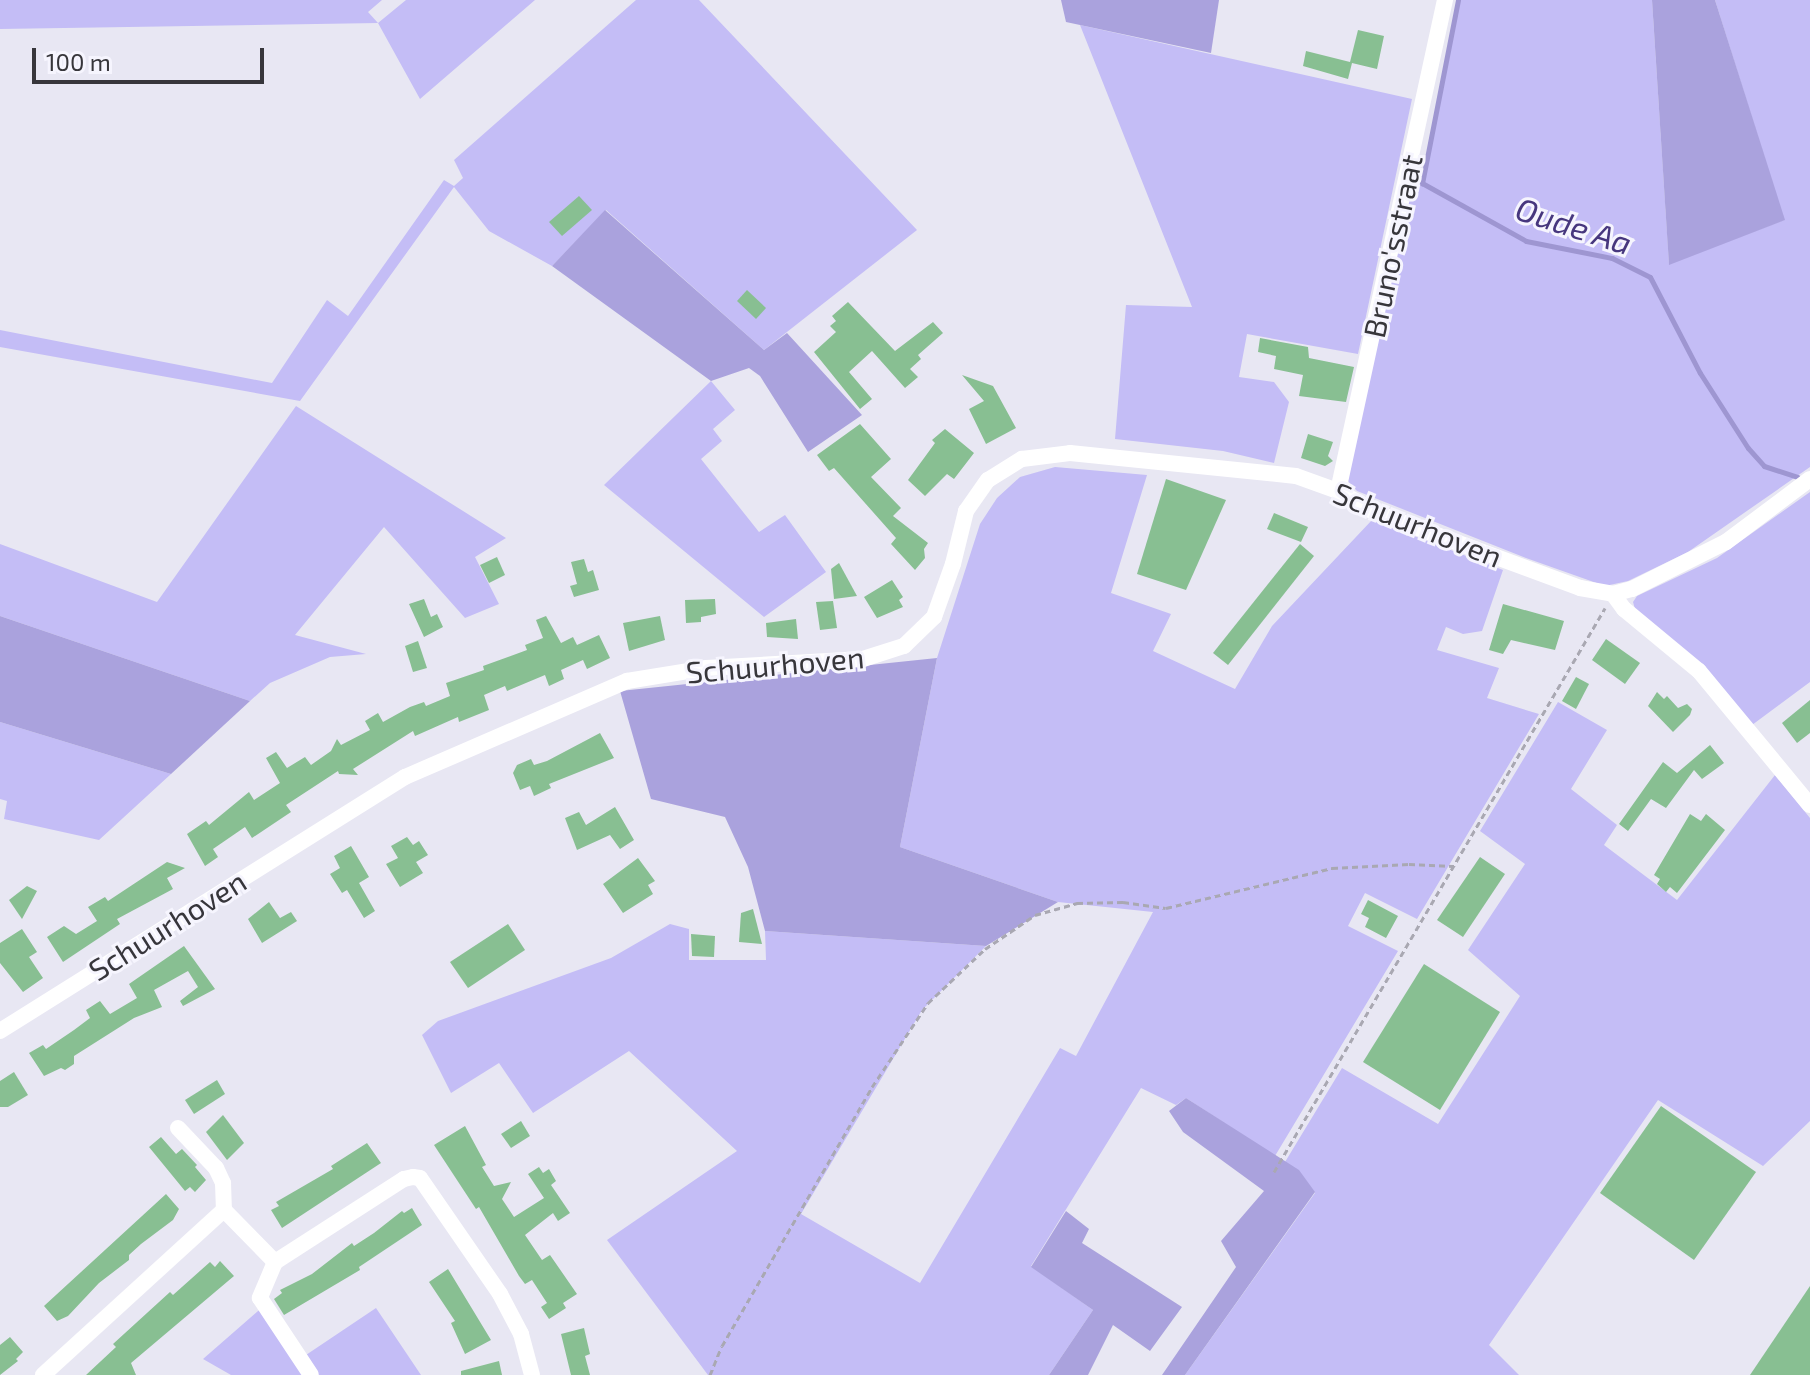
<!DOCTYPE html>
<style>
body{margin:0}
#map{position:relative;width:1810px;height:1375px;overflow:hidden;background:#e8e7f3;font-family:"Exo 2",sans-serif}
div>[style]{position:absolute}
.green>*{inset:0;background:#c4bdf6}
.forest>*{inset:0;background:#aaa2dd}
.stream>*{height:5px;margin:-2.5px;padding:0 2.5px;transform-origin:2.5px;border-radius:2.5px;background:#9e96d1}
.building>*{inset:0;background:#88bf92}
.path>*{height:3px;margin-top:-1.5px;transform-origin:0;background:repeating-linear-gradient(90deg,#a9a8b2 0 6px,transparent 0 10px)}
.minor>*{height:16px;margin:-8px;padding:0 8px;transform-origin:8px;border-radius:8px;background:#fff}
span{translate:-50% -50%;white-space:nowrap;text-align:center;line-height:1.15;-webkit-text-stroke:6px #f6f5fe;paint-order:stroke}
.street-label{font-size:30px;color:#37363b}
.water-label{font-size:32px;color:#47377e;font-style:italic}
.scale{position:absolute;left:32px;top:48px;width:232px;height:36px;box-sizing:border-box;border:4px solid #37363b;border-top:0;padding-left:10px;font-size:24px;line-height:28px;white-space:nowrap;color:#37363b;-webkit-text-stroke:6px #f6f5fe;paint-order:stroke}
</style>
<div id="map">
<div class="green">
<i style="clip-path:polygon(0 0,382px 0,368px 12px,378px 23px,406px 0,535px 0,420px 99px,378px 23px,0 29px)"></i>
<i style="clip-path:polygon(636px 0,699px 0,917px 230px,764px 350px,606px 210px,552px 266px,489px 231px,454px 187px,300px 401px,0 347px,0 330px,272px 383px,327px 300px,348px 316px,444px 180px,454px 186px,463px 178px,454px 160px)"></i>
<i style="clip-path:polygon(1458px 0,1652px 0,1669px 264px,1784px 220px,1715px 0,1810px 0,1810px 467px,1688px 552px,1628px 581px,1605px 586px,1526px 558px,1357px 491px,1346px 479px,1411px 187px,1422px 183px)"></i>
<i style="clip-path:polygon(1080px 25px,1412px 99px,1358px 354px,1247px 334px,1239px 377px,1274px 382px,1289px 402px,1274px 463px,1223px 451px,1115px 439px,1126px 305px,1192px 307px)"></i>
<i style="clip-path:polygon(711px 381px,735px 410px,713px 429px,722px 441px,701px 459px,759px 532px,785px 515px,826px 572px,764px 617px,604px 485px)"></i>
<i style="clip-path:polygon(296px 406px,506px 538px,475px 557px,499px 604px,465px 618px,384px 527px,295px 635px,366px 654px,330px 657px,270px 683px,250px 701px,0 616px,0 544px,157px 602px)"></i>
<i style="clip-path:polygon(1055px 467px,1147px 475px,1111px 593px,1171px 614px,1153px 651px,1235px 689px,1272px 626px,1372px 520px,1503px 570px,1482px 631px,1463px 634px,1446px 627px,1437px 650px,1499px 668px,1487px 698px,1539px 714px,1417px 919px,1365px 893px,1348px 926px,1398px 951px,1275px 1156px,1186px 1098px,1176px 1105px,1141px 1088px,1031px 1266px,1093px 1310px,1049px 1375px,708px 1375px,607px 1240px,737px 1151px,629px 1051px,533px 1113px,499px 1063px,451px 1093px,422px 1035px,438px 1021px,611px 958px,670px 924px,689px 929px,689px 960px,766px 960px,765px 931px,986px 946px,922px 1010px,801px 1214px,920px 1283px,1060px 1048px,1076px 1056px,1153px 912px,1058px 902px,900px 847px,937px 658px,980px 524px,997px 498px,1020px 477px)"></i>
<i style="clip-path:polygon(1810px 492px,1810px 682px,1752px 725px,1706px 669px,1635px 609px,1633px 602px,1637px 596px,1717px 558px)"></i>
<i style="clip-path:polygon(1558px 702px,1607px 730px,1571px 789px,1617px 825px,1604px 845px,1677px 900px,1775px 775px,1810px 818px,1810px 1121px,1763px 1166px,1658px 1100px,1489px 1345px,1519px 1375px,1185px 1375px,1315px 1193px,1299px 1171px,1285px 1162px,1342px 1068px,1438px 1124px,1520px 996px,1468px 950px,1525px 864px,1480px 831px)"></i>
<i style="clip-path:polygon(0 722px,171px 774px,99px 840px,4px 819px,7px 801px,0 799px)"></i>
<i style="clip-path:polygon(265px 1305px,300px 1359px,376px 1308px,421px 1375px,231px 1375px,203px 1359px)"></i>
</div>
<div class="forest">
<i style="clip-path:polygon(1061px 0,1219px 0,1211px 53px,1066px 22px)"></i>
<i style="clip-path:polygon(1652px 0,1715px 0,1785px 220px,1669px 265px)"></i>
<i style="clip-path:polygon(605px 210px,764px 350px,787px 333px,862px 415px,808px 452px,760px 376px,749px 368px,711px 381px,552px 266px)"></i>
<i style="clip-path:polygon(0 616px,250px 701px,171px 774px,0 722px)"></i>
<i style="clip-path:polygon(937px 658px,900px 847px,1058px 902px,986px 946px,765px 931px,748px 867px,725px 817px,651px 799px,620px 691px)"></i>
<i style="clip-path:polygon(1186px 1098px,1299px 1170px,1315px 1192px,1185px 1375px,1162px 1375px,1236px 1267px,1221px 1241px,1264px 1191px,1183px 1132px,1169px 1111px)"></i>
<i style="clip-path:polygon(1066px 1211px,1089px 1229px,1082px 1243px,1182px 1307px,1150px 1351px,1113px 1325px,1088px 1375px,1049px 1375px,1093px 1310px,1031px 1267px)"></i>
</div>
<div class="stream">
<i style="left:1458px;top:0;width:187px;rotate:101.1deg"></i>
<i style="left:1422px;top:183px;width:119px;rotate:29.1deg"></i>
<i style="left:1526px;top:241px;width:88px;rotate:11.2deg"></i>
<i style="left:1612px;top:258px;width:42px;rotate:26.6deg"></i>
<i style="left:1650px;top:277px;width:108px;rotate:62.5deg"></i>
<i style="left:1700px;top:373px;width:89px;rotate:57.4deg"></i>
<i style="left:1748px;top:448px;width:24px;rotate:48deg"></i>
<i style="left:1764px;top:466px;width:35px;rotate:18deg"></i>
</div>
<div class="building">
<i style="clip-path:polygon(1358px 30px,1384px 36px,1377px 69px,1352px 63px,1348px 79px,1303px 66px,1306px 51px,1350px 62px)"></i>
<i style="clip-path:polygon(579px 196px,592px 210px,562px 236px,549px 222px)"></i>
<i style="clip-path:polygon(747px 290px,766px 308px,756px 319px,737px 301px)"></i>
<i style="clip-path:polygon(848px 302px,895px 351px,933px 322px,943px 333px,918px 355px,921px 359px,910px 369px,918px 377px,905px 388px,872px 351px,849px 372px,872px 399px,860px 409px,814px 352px,836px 332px,830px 326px,836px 321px,832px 316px)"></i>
<i style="clip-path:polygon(1260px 338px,1308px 347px,1309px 358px,1354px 367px,1346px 402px,1299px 396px,1303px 375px,1274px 369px,1276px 356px,1258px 352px)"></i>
<i style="clip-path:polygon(962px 375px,993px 386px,1016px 428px,986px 444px,969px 409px,984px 401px)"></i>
<i style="clip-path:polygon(860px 424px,891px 459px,871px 477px,901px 508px,893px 516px,928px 543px,924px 549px,925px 558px,915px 570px,891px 544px,896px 538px,834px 468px,829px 471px,817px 455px)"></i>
<i style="clip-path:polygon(945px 429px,974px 453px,954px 479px,947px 474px,925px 496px,908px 480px,935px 443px,932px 440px)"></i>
<i style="clip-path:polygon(1308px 434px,1333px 442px,1328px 456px,1333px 461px,1325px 466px,1301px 458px)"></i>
<i style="clip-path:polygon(1166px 479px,1226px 500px,1186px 590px,1137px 574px)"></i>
<i style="clip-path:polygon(1274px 513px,1308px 527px,1301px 542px,1267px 529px)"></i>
<i style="clip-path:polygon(1300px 544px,1314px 556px,1228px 665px,1213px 653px)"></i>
<i style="clip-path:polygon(497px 557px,505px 575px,489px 583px,480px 565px)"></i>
<i style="clip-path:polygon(584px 559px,588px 572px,593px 570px,599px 590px,574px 597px,570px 586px,577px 584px,571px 562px)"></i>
<i style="clip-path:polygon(839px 563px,857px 596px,834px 599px,831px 569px)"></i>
<i style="clip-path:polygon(892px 580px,903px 597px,899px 600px,903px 607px,877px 618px,864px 597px)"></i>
<i style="clip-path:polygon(424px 599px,431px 617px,437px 614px,443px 627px,424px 637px,409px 604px)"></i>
<i style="clip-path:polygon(715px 599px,716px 614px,701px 617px,701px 622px,686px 623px,685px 600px)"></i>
<i style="clip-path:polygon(833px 601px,837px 628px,820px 630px,816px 602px)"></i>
<i style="clip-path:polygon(1503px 604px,1564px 621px,1555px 650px,1511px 640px,1503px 654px,1489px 650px)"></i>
<i style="clip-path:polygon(546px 616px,561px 643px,573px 637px,577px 645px,599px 635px,610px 658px,587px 669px,583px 660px,561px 670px,564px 679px,549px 686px,545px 675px,507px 691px,505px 686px,484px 695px,489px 710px,459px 722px,458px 717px,415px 736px,413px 731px,353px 769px,358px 775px,339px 774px,338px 771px,286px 805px,291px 812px,252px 838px,245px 827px,213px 849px,218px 857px,205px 866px,187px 834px,206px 821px,209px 825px,249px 792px,254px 800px,280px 783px,266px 758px,276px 752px,287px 768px,305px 757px,311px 765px,331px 751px,337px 739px,341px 745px,370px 730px,365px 721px,378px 713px,383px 722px,410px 707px,424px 702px,426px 706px,450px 696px,446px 683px,484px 670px,483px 666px,527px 650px,525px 645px,543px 638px,536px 620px)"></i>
<i style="clip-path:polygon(660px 616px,665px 640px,629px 651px,623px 623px)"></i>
<i style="clip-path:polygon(796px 619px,798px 639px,767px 637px,766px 623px)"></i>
<i style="clip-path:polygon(1606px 639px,1640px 663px,1625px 684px,1592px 660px)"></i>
<i style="clip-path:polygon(418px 641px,427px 668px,413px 672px,405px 646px)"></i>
<i style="clip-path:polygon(1576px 677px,1589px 684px,1576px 709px,1562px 701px)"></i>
<i style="clip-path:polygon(1657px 692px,1664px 699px,1667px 696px,1678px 708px,1687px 704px,1692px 709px,1690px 715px,1673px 732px,1648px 706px)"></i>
<i style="clip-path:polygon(1810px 700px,1810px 733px,1797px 743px,1782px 723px)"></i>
<i style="clip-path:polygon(600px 733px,614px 758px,549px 784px,551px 788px,534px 796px,530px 786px,520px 790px,513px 773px,517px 765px,531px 759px,534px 765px,547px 761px)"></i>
<i style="clip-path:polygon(1710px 745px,1724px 763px,1702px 779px,1694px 770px,1666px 808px,1651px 799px,1628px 831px,1619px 824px,1663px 762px,1677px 773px)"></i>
<i style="clip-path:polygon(615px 807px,634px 840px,620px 849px,610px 835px,577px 850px,565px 818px,579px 812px,586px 825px)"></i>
<i style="clip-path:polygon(1690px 814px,1701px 821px,1706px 814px,1725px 830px,1677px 893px,1670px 887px,1666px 892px,1657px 884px,1660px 879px,1654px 875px)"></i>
<i style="clip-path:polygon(407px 837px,413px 845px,419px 841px,428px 855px,416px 862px,423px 873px,400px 887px,386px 864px,398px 858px,391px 846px)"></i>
<i style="clip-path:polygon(351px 846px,369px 877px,359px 883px,375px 911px,364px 918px,347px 890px,342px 893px,330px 874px,340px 868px,334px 856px)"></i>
<i style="clip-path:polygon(1480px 857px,1505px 874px,1463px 937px,1437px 920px)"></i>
<i style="clip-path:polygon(638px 858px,655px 881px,648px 885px,653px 894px,623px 913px,603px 884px)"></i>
<i style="clip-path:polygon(167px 862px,185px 868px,167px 878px,173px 889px,117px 919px,120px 924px,63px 962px,47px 937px,64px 926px,76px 934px,97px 921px,88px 907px,105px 897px,108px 901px)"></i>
<i style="clip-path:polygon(27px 886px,37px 891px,22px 919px,9px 900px)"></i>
<i style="clip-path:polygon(1368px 900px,1398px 916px,1386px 938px,1365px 927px,1369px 918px,1361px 914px)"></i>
<i style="clip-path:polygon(269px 902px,280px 918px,291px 912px,297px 921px,262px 943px,248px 919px)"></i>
<i style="clip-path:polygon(753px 909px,762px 944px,739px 942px,741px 913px)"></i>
<i style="clip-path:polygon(508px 924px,525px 950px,468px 988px,450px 962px)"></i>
<i style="clip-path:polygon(22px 929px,37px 952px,29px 957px,43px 978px,23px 992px,0 963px,0 943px)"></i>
<i style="clip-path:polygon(691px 934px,715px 936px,714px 957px,692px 956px)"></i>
<i style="clip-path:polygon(184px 946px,215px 989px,183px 1006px,180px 1001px,198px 987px,188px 971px,154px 990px,162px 1007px,134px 1018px,74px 1056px,74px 1064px,65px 1070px,61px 1068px,44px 1076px,29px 1053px,43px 1045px,46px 1049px,74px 1030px,90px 1018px,86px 1010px,100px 1001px,110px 1014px,137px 998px,129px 984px)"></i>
<i style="clip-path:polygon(1424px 964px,1500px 1012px,1440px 1110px,1363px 1062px)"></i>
<i style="clip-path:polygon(14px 1072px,28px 1095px,8px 1107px,0 1107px,0 1081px)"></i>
<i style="clip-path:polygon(217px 1080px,225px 1094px,194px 1114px,185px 1100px)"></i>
<i style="clip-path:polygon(1661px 1106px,1756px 1172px,1694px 1260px,1600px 1193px)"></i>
<i style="clip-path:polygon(223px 1115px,244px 1143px,227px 1160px,206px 1132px)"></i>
<i style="clip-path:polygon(521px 1121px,530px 1136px,511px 1148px,501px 1134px)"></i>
<i style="clip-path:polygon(465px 1126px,486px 1165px,482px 1167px,494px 1186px,511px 1182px,502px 1199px,514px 1217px,544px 1198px,528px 1174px,539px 1167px,543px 1173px,549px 1169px,556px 1181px,551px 1185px,570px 1213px,558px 1221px,553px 1213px,525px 1235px,542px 1260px,550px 1255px,577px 1294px,563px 1303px,566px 1308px,549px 1319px,541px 1307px,547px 1303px,532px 1280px,525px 1284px,519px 1276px,479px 1207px,476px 1209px,434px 1145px)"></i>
<i style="clip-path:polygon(161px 1137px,176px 1154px,182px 1149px,197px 1165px,195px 1167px,206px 1180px,195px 1192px,190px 1187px,185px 1191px,149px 1147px)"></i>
<i style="clip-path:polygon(367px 1143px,381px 1163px,282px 1228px,271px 1210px,279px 1206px,276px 1202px,333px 1169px,331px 1166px)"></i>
<i style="clip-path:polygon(166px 1194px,179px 1209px,173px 1220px,141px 1244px,129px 1255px,129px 1260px,99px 1283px,68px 1316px,57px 1321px,44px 1306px)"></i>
<i style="clip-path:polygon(412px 1208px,422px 1225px,359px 1267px,360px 1270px,284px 1315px,274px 1299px,282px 1293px,280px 1290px,312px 1274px,352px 1243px,354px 1246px,374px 1233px,402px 1211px,404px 1213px)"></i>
<i style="clip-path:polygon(220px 1261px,234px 1276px,131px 1363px,136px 1375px,86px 1375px,116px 1347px,113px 1344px,170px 1292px,173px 1295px,210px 1262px,215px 1267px)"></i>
<i style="clip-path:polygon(448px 1269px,491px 1340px,465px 1354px,451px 1323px,455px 1321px,429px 1282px)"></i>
<i style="clip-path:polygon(1810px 1286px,1810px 1375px,1750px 1375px)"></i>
<i style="clip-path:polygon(584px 1328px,590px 1354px,585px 1356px,590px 1375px,571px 1375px,561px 1334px)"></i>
<i style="clip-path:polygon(10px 1337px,23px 1352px,16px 1359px,18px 1361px,0 1375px,0 1345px)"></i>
<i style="clip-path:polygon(499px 1361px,502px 1375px,461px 1375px,461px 1371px)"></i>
</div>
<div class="path">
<i style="left:1274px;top:1172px;width:654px;rotate:-59.59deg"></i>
<i style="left:710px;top:1375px;width:31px;rotate:-68deg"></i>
<i style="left:722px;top:1346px;width:299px;rotate:-59.9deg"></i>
<i style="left:872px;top:1087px;width:101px;rotate:-56.3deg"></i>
<i style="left:928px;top:1003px;width:79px;rotate:-43.5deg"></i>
<i style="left:985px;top:949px;width:60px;rotate:-34.2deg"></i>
<i style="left:1035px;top:915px;width:44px;rotate:-15.9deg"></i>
<i style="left:1077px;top:903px;width:46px;rotate:-1.2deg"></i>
<i style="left:1123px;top:902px;width:43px;rotate:7.9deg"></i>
<i style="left:1166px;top:908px;width:171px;rotate:-13.5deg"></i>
<i style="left:1332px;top:868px;width:77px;rotate:-3deg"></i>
<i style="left:1409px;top:864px;width:44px;rotate:2.6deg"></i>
</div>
<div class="minor">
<i style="left:1338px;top:491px;width:503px;rotate:-77.71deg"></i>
<i style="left:1613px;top:594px;width:19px;rotate:54deg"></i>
<i style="left:1624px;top:609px;width:97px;rotate:39.6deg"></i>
<i style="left:1699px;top:671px;width:174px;rotate:50.4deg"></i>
<i style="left:0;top:1031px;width:478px;rotate:-32.1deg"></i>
<i style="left:405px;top:777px;width:242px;rotate:-23.4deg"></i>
<i style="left:627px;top:681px;width:80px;rotate:-9.3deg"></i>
<i style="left:706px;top:668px;width:157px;rotate:-3.3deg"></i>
<i style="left:863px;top:659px;width:43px;rotate:-17.6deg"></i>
<i style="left:904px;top:646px;width:42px;rotate:-44deg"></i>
<i style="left:934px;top:617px;width:56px;rotate:-70.3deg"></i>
<i style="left:953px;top:564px;width:55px;rotate:-76.2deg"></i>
<i style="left:966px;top:511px;width:38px;rotate:-55deg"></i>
<i style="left:988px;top:480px;width:40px;rotate:-32deg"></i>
<i style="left:1022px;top:459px;width:48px;rotate:-7.1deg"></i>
<i style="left:1070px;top:453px;width:227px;rotate:5.8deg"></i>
<i style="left:1296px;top:476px;width:45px;rotate:19.7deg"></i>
<i style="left:1338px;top:491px;width:39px;rotate:30deg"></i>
<i style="left:1372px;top:511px;width:222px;rotate:20.3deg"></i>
<i style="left:1580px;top:588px;width:34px;rotate:10deg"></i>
<i style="left:1613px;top:594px;width:20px;rotate:-15deg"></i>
<i style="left:1632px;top:589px;width:105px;rotate:-26.6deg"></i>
<i style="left:1726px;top:542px;width:105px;rotate:-36.9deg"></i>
<i style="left:178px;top:1128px;width:55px;rotate:46.5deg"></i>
<i style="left:216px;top:1168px;width:17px;rotate:65deg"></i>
<i style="left:223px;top:1183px;width:27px;rotate:88deg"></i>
<i style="left:275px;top:1262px;width:39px;rotate:113deg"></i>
<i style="left:260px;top:1298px;width:92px;rotate:56.5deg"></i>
<i style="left:43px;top:1375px;width:245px;rotate:-42.4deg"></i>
<i style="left:224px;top:1210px;width:73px;rotate:45.6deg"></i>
<i style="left:275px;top:1262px;width:153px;rotate:-32.8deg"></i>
<i style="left:404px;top:1179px;width:9px;rotate:-13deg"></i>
<i style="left:413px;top:1177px;width:7px;rotate:8deg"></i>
<i style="left:420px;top:1178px;width:141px;rotate:55.4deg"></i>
<i style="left:500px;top:1294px;width:45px;rotate:62.3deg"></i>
<i style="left:521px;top:1334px;width:42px;rotate:75deg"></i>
</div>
<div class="street-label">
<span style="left:1392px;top:246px;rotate:-78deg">Bruno'sstraat</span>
<span style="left:1418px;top:524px;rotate:22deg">Schuurhoven</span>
<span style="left:775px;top:664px;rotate:-5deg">Schuurhoven</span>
<span style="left:167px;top:925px;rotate:-32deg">Schuurhoven</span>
</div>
<div class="water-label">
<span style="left:1574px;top:225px;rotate:18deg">Oude Aa</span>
</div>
<div class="scale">100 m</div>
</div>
